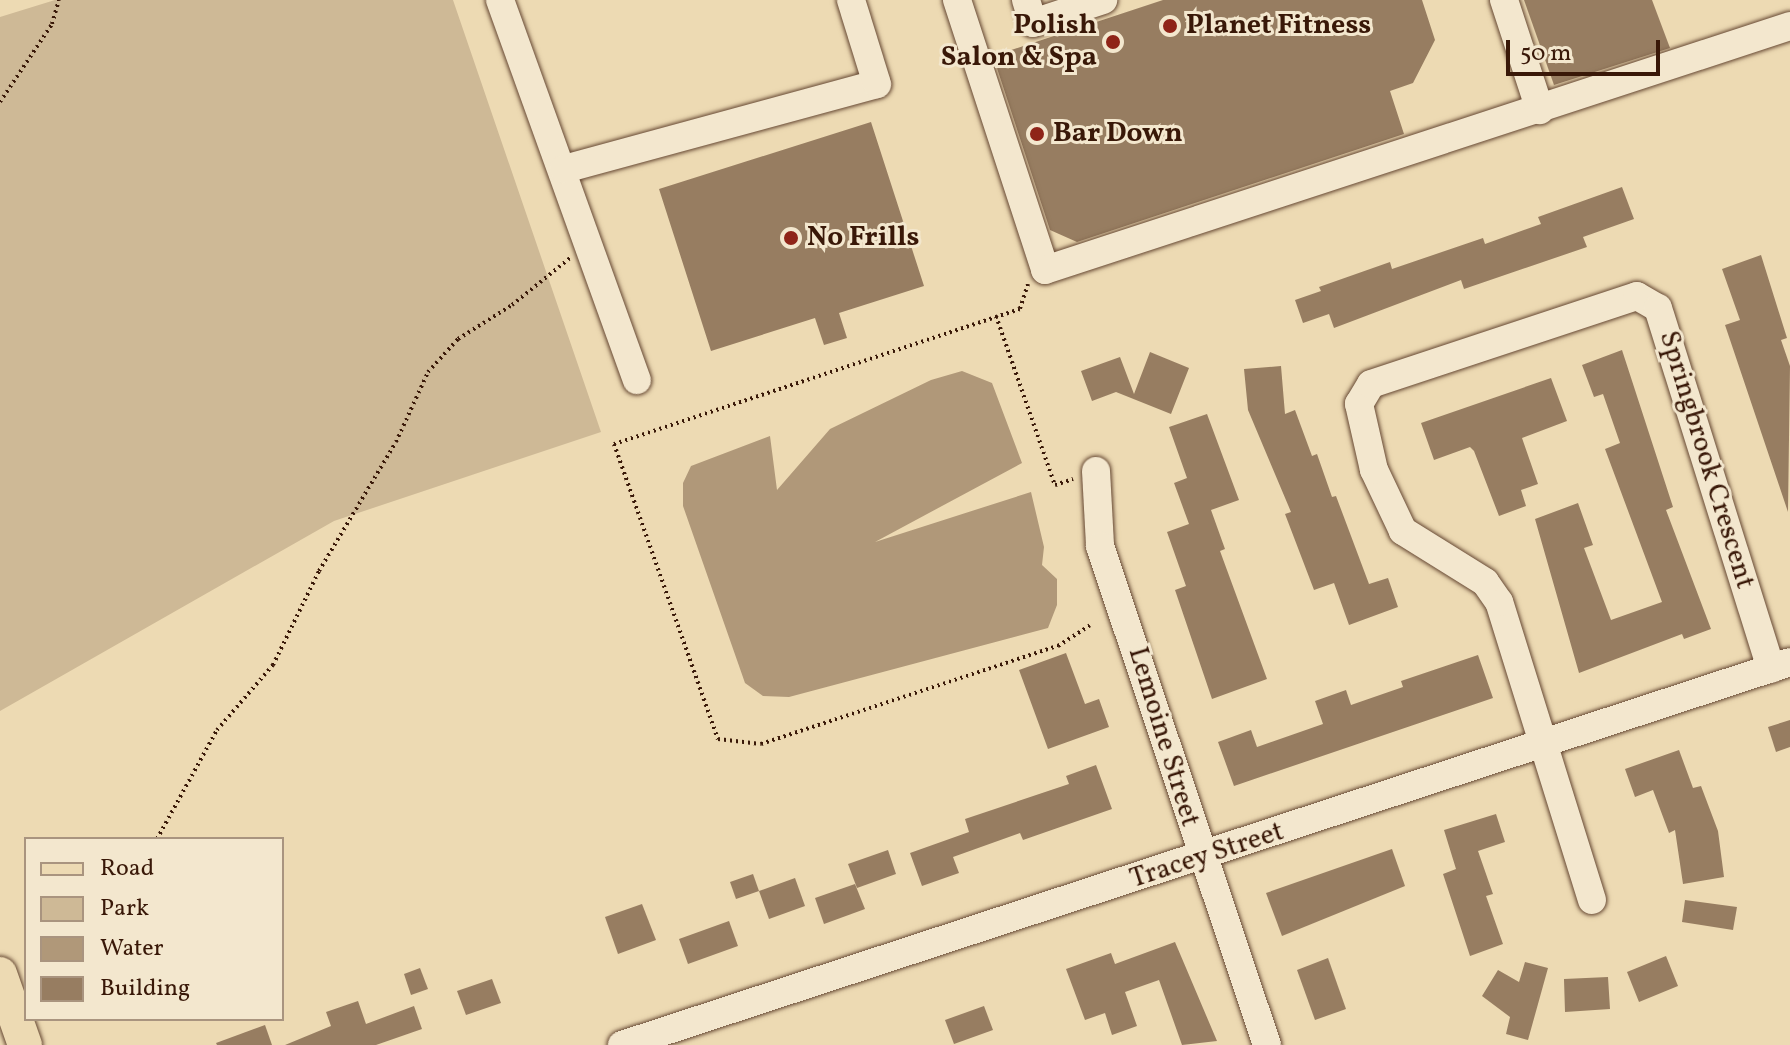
<!DOCTYPE html>
<style>
body{margin:0}
#map{position:relative;width:1790px;height:1045px;overflow:hidden;background:#eddab3;font-family:Vollkorn,serif}
div>[style]{position:absolute}
.green>*{inset:0;background:#ceb996}
.water>*{inset:0;background:#b09879}
.building>*{inset:0;background:#977d61}
.path>*{height:4px;margin-top:-2px;transform-origin:0;background:repeating-linear-gradient(90deg,#391808 0 2px,transparent 0 6px)}
.roads{filter:drop-shadow(0 0 2px #664833) drop-shadow(0 0 2px #664833)}
.minor>*{height:28px;margin:-14px;padding:0 14px;transform-origin:14px;border-radius:14px;background:#f3e7ce}
.major>*{height:34px;margin:-17px;padding:0 17px;transform-origin:17px;border-radius:17px;background:#eddab3}
.dots>*{width:22px;height:22px;translate:-50% -50%;box-sizing:border-box;border:4px solid #f3e7ce;border-radius:50%}
span{translate:-50% -50%;white-space:nowrap;text-align:center;line-height:1.15;-webkit-text-stroke:6px #f3e7ce;paint-order:stroke}
.poi-label{font-size:28px;color:#391808;font-weight:700}
.right{translate:-100% -50%;text-align:right}
.left{translate:0 -50%;text-align:left}
.street-label{font-size:28px;color:#391808}
.legend{position:absolute;left:24px;top:837px;width:260px;height:184px;box-sizing:border-box;background:#f3e7ce;border:2px solid #a9947f;margin:0;padding:10px 14px;list-style:none;font-size:24px;color:#391808}
.legend li{display:flex;align-items:center;gap:16px;height:40px}
.legend b{width:40px;border:2px solid #a9947f}
.scale{position:absolute;left:1506px;top:40px;width:154px;height:36px;box-sizing:border-box;border:4px solid #391808;border-top:0;padding-left:10px;font-size:24px;line-height:28px;white-space:nowrap;color:#391808;-webkit-text-stroke:6px #f3e7ce;paint-order:stroke}
</style>
<div id="map">
<div class="green">
<i style="clip-path:polygon(55px 0,453px 0,601px 432px,334px 521px,0 711px,0 17px)"></i>
</div>
<div class="water">
<i style="clip-path:polygon(962px 371px,992px 383px,1022px 463px,875px 542px,1031px 492px,1044px 547px,1042px 565px,1057px 579px,1057px 605px,1048px 628px,789px 697px,763px 696px,745px 683px,683px 506px,683px 483px,691px 466px,770px 436px,777px 490px,830px 429px,931px 380px)"></i>
</div>
<div class="building">
<i style="clip-path:polygon(1163px 0,1422px 0,1435px 40px,1413px 83px,1390px 91px,1404px 134px,1077px 242px,1050px 230px,993px 56px)"></i>
<i style="clip-path:polygon(1524px 0,1652px 0,1670px 48px,1554px 85px)"></i>
<i style="clip-path:polygon(871px 122px,924px 286px,839px 313px,847px 338px,824px 345px,815px 318px,711px 351px,659px 189px)"></i>
<i style="clip-path:polygon(1622px 187px,1634px 219px,1583px 237px,1587px 247px,1464px 289px,1461px 280px,1334px 328px,1329px 314px,1303px 323px,1295px 300px,1321px 291px,1319px 287px,1390px 262px,1392px 269px,1483px 238px,1485px 244px,1541px 224px,1538px 217px)"></i>
<i style="clip-path:polygon(1761px 255px,1787px 338px,1781px 340px,1790px 366px,1788px 512px,1725px 325px,1740px 320px,1722px 269px)"></i>
<i style="clip-path:polygon(1622px 350px,1673px 507px,1666px 510px,1711px 629px,1684px 639px,1682px 634px,1579px 673px,1535px 519px,1578px 503px,1593px 545px,1584px 548px,1611px 620px,1662px 602px,1605px 449px,1620px 443px,1603px 394px,1594px 397px,1582px 365px)"></i>
<i style="clip-path:polygon(1150px 352px,1189px 368px,1171px 414px,1116px 392px,1092px 401px,1081px 371px,1120px 357px,1134px 394px)"></i>
<i style="clip-path:polygon(1281px 366px,1285px 414px,1295px 410px,1312px 456px,1317px 454px,1332px 497px,1336px 496px,1369px 584px,1388px 578px,1398px 607px,1349px 625px,1334px 583px,1314px 590px,1285px 514px,1291px 512px,1248px 410px,1244px 369px)"></i>
<i style="clip-path:polygon(1551px 378px,1567px 421px,1522px 438px,1538px 484px,1521px 490px,1526px 506px,1499px 516px,1474px 451px,1470px 447px,1434px 460px,1421px 423px)"></i>
<i style="clip-path:polygon(1207px 414px,1239px 500px,1211px 510px,1225px 549px,1220px 551px,1267px 679px,1212px 699px,1175px 590px,1186px 586px,1167px 532px,1189px 524px,1174px 483px,1187px 478px,1169px 427px)"></i>
<i style="clip-path:polygon(1066px 653px,1085px 704px,1099px 699px,1109px 727px,1048px 749px,1019px 670px)"></i>
<i style="clip-path:polygon(1478px 655px,1493px 698px,1234px 786px,1218px 742px,1251px 730px,1257px 747px,1323px 724px,1315px 701px,1346px 690px,1351px 705px,1403px 687px,1401px 681px)"></i>
<i style="clip-path:polygon(1790px 720px,1790px 747px,1776px 752px,1768px 727px)"></i>
<i style="clip-path:polygon(1679px 750px,1693px 788px,1701px 786px,1718px 831px,1724px 877px,1683px 884px,1675px 830px,1669px 833px,1653px 790px,1635px 797px,1625px 769px)"></i>
<i style="clip-path:polygon(1096px 765px,1112px 809px,1023px 840px,1020px 833px,953px 857px,959px 873px,922px 886px,910px 853px,969px 832px,965px 819px,1069px 784px,1066px 776px)"></i>
<i style="clip-path:polygon(1496px 814px,1505px 842px,1478px 851px,1493px 894px,1486px 896px,1503px 944px,1470px 956px,1443px 874px,1456px 869px,1444px 830px)"></i>
<i style="clip-path:polygon(1392px 849px,1405px 886px,1282px 936px,1266px 893px)"></i>
<i style="clip-path:polygon(888px 850px,896px 874px,857px 888px,848px 864px)"></i>
<i style="clip-path:polygon(753px 874px,759px 891px,736px 899px,730px 882px)"></i>
<i style="clip-path:polygon(795px 878px,805px 906px,769px 919px,759px 891px)"></i>
<i style="clip-path:polygon(855px 884px,865px 909px,824px 924px,815px 898px)"></i>
<i style="clip-path:polygon(1685px 900px,1737px 907px,1733px 930px,1682px 922px)"></i>
<i style="clip-path:polygon(642px 904px,656px 940px,618px 954px,605px 917px)"></i>
<i style="clip-path:polygon(729px 921px,738px 946px,688px 964px,679px 939px)"></i>
<i style="clip-path:polygon(1175px 942px,1217px 1041px,1182px 1045px,1159px 980px,1125px 992px,1137px 1026px,1112px 1035px,1105px 1013px,1085px 1020px,1066px 969px,1111px 953px,1115px 964px)"></i>
<i style="clip-path:polygon(1666px 956px,1678px 986px,1639px 1002px,1627px 972px)"></i>
<i style="clip-path:polygon(1328px 958px,1346px 1009px,1315px 1020px,1297px 970px)"></i>
<i style="clip-path:polygon(1525px 962px,1548px 968px,1528px 1040px,1506px 1034px,1510px 1017px,1482px 996px,1498px 970px,1519px 982px)"></i>
<i style="clip-path:polygon(420px 968px,428px 989px,411px 995px,404px 974px)"></i>
<i style="clip-path:polygon(1608px 977px,1610px 1009px,1565px 1012px,1564px 979px)"></i>
<i style="clip-path:polygon(492px 979px,501px 1003px,466px 1015px,457px 991px)"></i>
<i style="clip-path:polygon(358px 1001px,366px 1024px,414px 1006px,422px 1029px,376px 1045px,285px 1045px,331px 1026px,326px 1012px)"></i>
<i style="clip-path:polygon(984px 1006px,993px 1030px,954px 1044px,945px 1020px)"></i>
<i style="clip-path:polygon(265px 1025px,272px 1045px,217px 1045px,216px 1043px)"></i>
</div>
<div class="path">
<i style="left:0;top:102px;width:94px;rotate:-56.3deg"></i>
<i style="left:52px;top:24px;width:25px;rotate:-74deg"></i>
<i style="left:1028px;top:284px;width:26px;rotate:108deg"></i>
<i style="left:1020px;top:309px;width:428px;rotate:161.6deg"></i>
<i style="left:614px;top:444px;width:313px;rotate:70.6deg"></i>
<i style="left:718px;top:739px;width:43px;rotate:6.6deg"></i>
<i style="left:761px;top:744px;width:313px;rotate:-18.3deg"></i>
<i style="left:1058px;top:646px;width:38px;rotate:-33deg"></i>
<i style="left:996px;top:316px;width:179px;rotate:70.8deg"></i>
<i style="left:1055px;top:485px;width:19px;rotate:-18deg"></i>
<i style="left:157px;top:839px;width:124px;rotate:-61.2deg"></i>
<i style="left:217px;top:730px;width:86px;rotate:-49.3deg"></i>
<i style="left:273px;top:665px;width:105px;rotate:-63.9deg"></i>
<i style="left:319px;top:571px;width:150px;rotate:-59.2deg"></i>
<i style="left:396px;top:442px;width:77px;rotate:-65.4deg"></i>
<i style="left:428px;top:372px;width:45px;rotate:-47.7deg"></i>
<i style="left:458px;top:339px;width:64px;rotate:-32.2deg"></i>
<i style="left:512px;top:305px;width:75px;rotate:-39deg"></i>
</div>
<div class="roads">
<div class="minor">
<i style="left:500px;top:0;width:404px;rotate:70.2deg"></i>
<i style="left:957px;top:0;width:284px;rotate:71.9deg"></i>
<i style="left:1045px;top:270px;width:784px;rotate:-18.13deg"></i>
<i style="left:1026px;top:0;width:24px;rotate:73deg"></i>
<i style="left:1033px;top:23px;width:74px;rotate:-18.2deg"></i>
<i style="left:1504px;top:0;width:116px;rotate:71.9deg"></i>
<i style="left:564px;top:169px;width:324px;rotate:-15.2deg"></i>
<i style="left:877px;top:84px;width:88px;rotate:-107.2deg"></i>
<i style="left:1096px;top:471px;width:75px;rotate:86.9deg"></i>
<i style="left:1100px;top:546px;width:526px;rotate:71.5deg"></i>
<i style="left:1592px;top:900px;width:312px;rotate:-107.3deg"></i>
<i style="left:1499px;top:602px;width:24px;rotate:-125deg"></i>
<i style="left:1485px;top:582px;width:97px;rotate:-148.1deg"></i>
<i style="left:1403px;top:531px;width:68px;rotate:-115.4deg"></i>
<i style="left:1374px;top:470px;width:68px;rotate:-102.8deg"></i>
<i style="left:1359px;top:404px;width:23px;rotate:-59deg"></i>
<i style="left:1371px;top:384px;width:280px;rotate:-18.3deg"></i>
<i style="left:1637px;top:296px;width:24px;rotate:30deg"></i>
<i style="left:1658px;top:308px;width:378px;rotate:72.6deg"></i>
<i style="left:622px;top:1045px;width:1229px;rotate:-18.15deg"></i>
</div>
<div class="major">
<i style="left:0;top:974px;width:75px;rotate:70.6deg"></i>
</div>
</div>
<div class="dots">
<i style="left:1170px;top:26px;background:#8f2418"></i>
<i style="left:1113px;top:42px;background:#8f2418"></i>
<i style="left:1037px;top:134px;background:#8f2418"></i>
<i style="left:791px;top:238px;background:#8f2418"></i>
</div>
<div class="poi-label">
<span class="right" style="left:1097px;top:42px">Polish<br>Salon &amp; Spa</span>
<span class="left" style="left:1186px;top:26px">Planet Fitness</span>
<span class="left" style="left:1053px;top:134px">Bar Down</span>
<span class="left" style="left:807px;top:238px">No Frills</span>
</div>
<div class="street-label">
<span style="left:1706px;top:460px;rotate:73deg">Springbrook Crescent</span>
<span style="left:1163px;top:737px;rotate:73deg">Lemoine Street</span>
<span style="left:1207px;top:856px;rotate:-18deg">Tracey Street</span>
</div>
<ul class="legend">
<li><b style="height:10px;background:#eddab3"></b>Road</li>
<li><b style="height:22px;background:#ceb996"></b>Park</li>
<li><b style="height:22px;background:#b09879"></b>Water</li>
<li><b style="height:22px;background:#977d61"></b>Building</li>
</ul>
<div class="scale">50 m</div>
</div>
